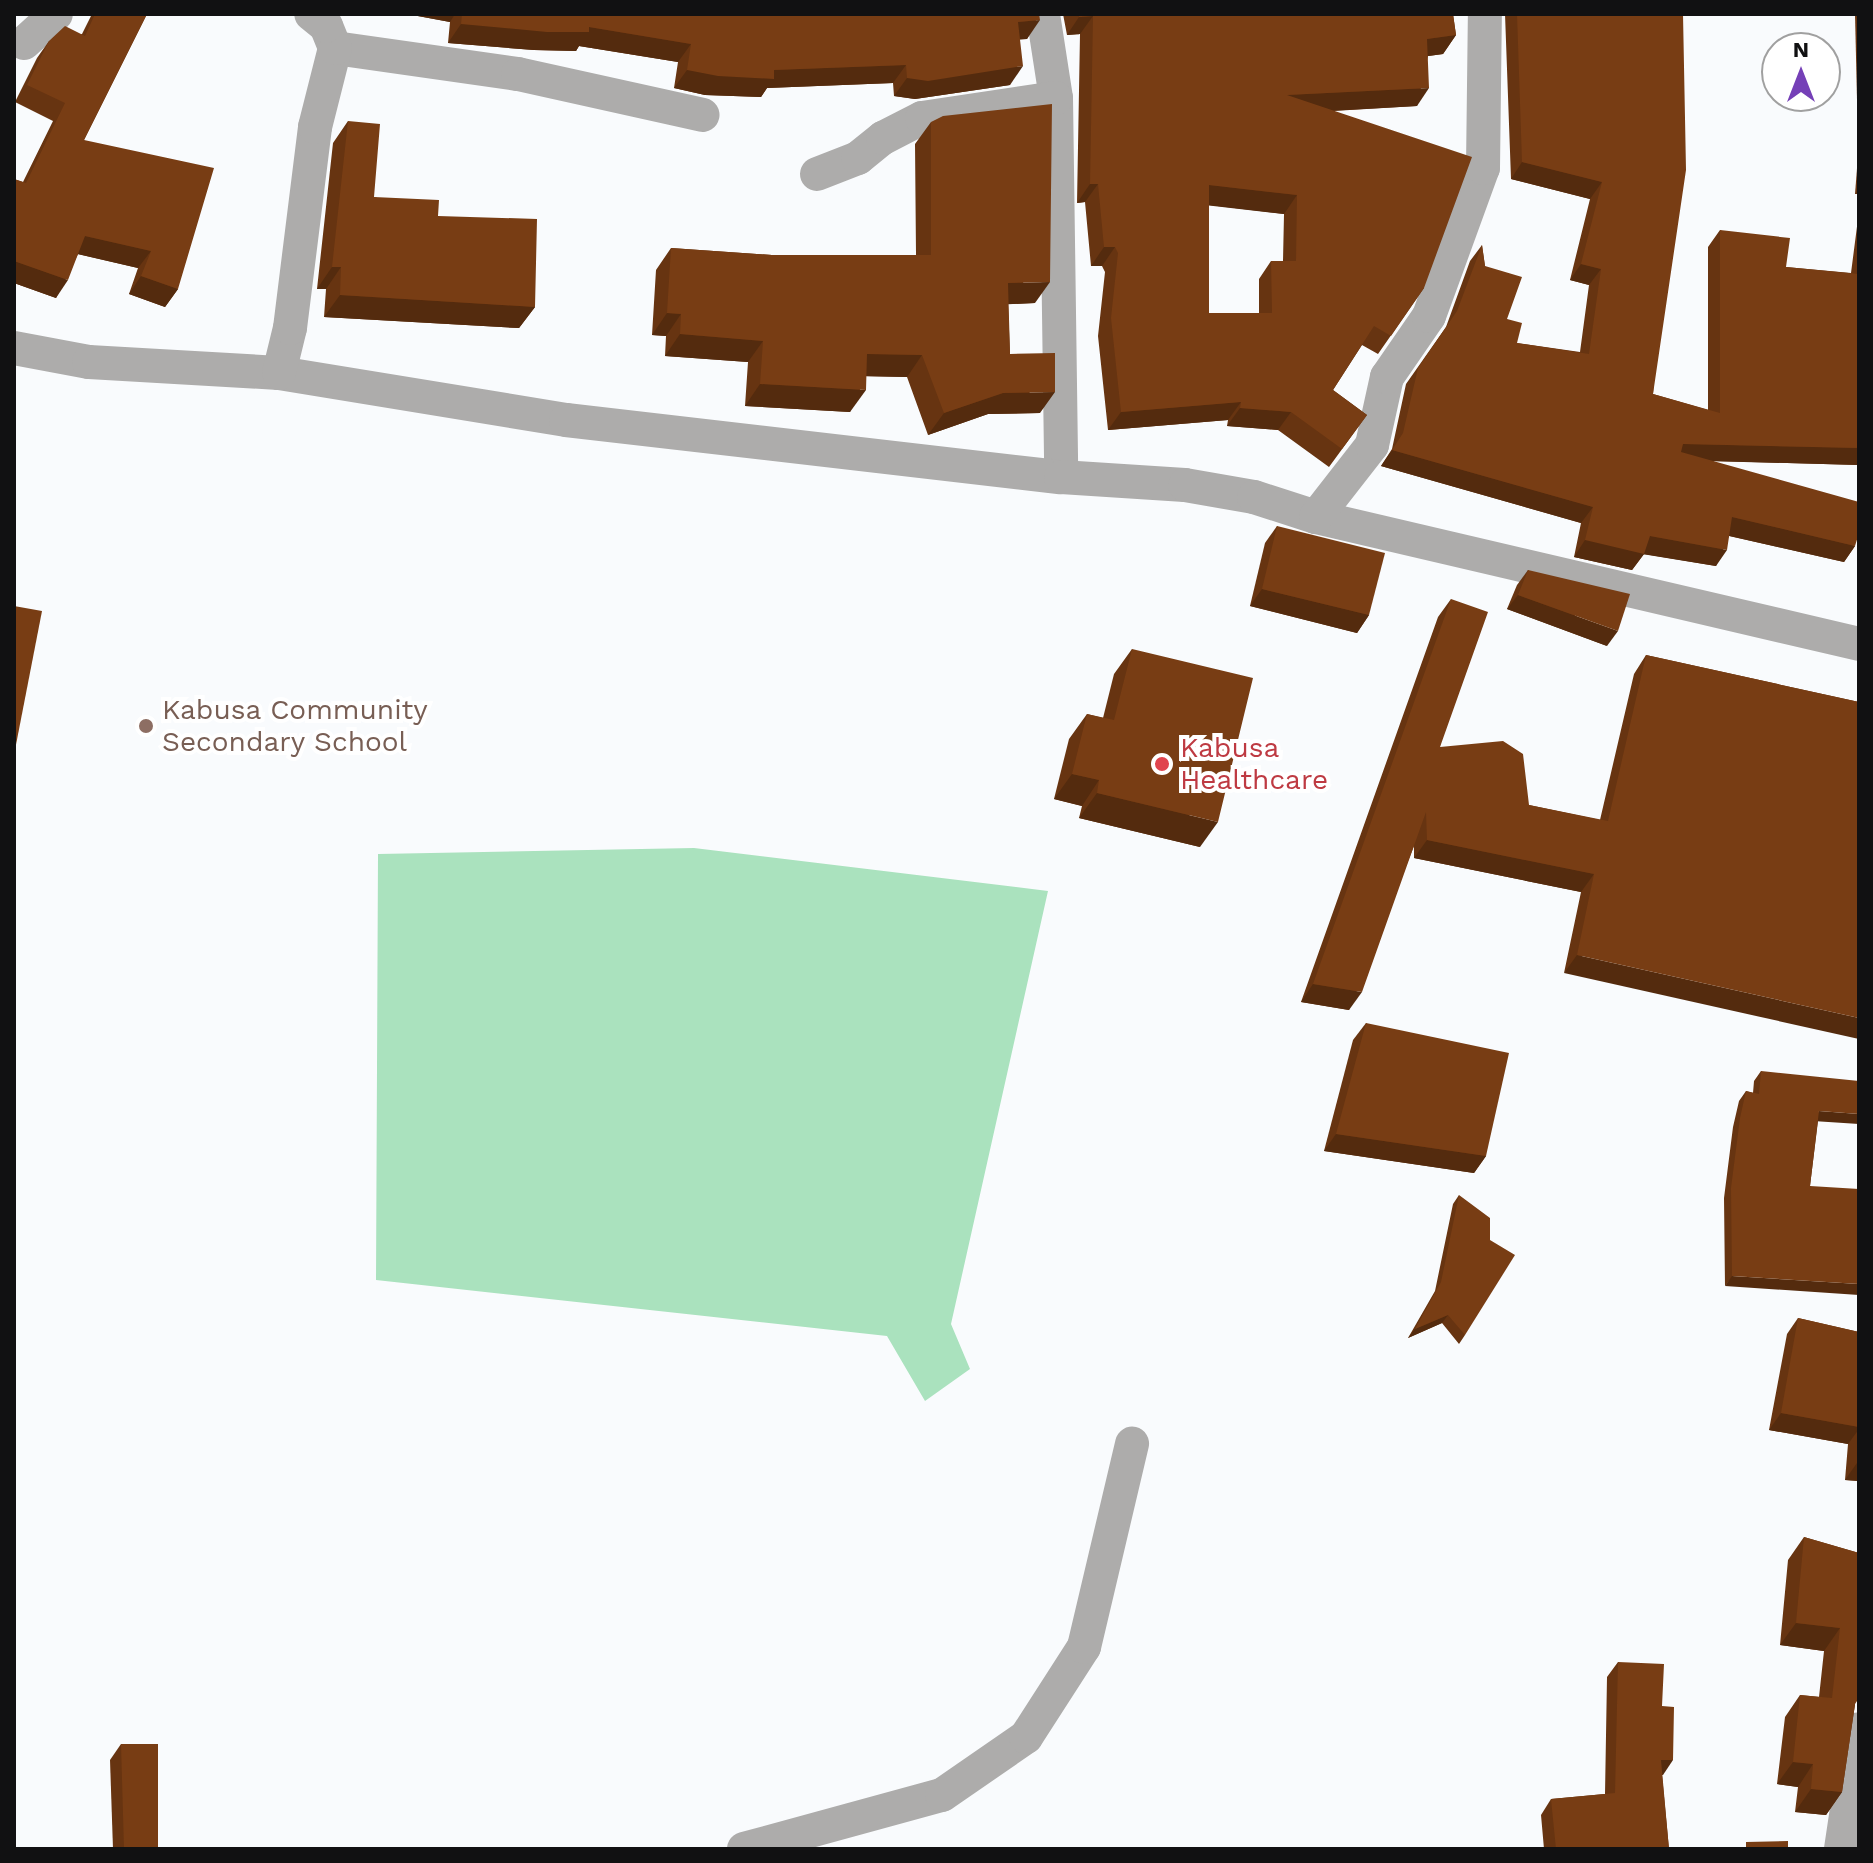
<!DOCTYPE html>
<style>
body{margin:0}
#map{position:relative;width:1873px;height:1863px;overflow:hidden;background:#f9fbfd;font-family:"Work Sans",sans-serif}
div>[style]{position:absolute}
.green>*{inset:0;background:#aae2be}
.street>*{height:34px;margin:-17px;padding:0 17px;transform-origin:17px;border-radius:17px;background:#adacab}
.wall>*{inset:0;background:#673411}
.shaded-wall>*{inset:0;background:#542b0e}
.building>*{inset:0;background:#783d14}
.dots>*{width:22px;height:22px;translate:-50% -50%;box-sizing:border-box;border:4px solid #fff;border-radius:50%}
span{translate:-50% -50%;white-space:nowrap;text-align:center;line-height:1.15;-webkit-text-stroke:8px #fff;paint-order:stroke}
.education-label{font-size:28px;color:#785e54}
.left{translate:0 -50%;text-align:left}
.health-label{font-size:28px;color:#be3a42}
.frame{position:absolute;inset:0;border:16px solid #111112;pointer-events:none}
.north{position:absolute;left:1761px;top:32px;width:80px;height:80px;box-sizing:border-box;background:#fff;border:2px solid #a0a0a0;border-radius:50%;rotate:0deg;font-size:22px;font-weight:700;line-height:32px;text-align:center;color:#111112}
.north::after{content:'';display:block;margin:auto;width:28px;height:36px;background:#7540b7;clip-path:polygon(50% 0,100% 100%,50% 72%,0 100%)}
</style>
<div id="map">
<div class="green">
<i style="clip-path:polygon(694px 848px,1048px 891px,951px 1324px,970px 1369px,925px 1401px,887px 1336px,376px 1280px,378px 854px)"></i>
</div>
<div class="street">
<i style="left:1043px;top:14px;width:85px;rotate:81.2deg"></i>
<i style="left:1056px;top:98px;width:379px;rotate:89.2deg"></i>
<i style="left:24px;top:43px;width:43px;rotate:-42.2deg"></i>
<i style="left:335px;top:48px;width:185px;rotate:8.1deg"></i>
<i style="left:518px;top:74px;width:189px;rotate:12.5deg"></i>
<i style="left:817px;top:174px;width:44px;rotate:-21.3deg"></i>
<i style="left:858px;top:158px;width:32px;rotate:-39deg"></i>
<i style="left:883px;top:138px;width:44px;rotate:-27.1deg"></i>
<i style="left:922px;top:118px;width:135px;rotate:-8.5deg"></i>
<i style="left:14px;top:348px;width:76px;rotate:10.6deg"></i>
<i style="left:89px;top:362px;width:190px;rotate:3.3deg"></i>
<i style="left:279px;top:373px;width:291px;rotate:9.3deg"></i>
<i style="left:566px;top:420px;width:498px;rotate:6.6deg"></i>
<i style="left:1061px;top:477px;width:124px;rotate:3.7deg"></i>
<i style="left:1185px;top:485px;width:70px;rotate:9.9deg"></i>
<i style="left:1254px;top:497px;width:65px;rotate:17.9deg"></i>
<i style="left:1316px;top:517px;width:558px;rotate:13.16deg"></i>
<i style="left:279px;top:373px;width:46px;rotate:-76.3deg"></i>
<i style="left:290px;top:328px;width:203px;rotate:-82.9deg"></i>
<i style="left:315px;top:127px;width:81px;rotate:-75.8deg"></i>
<i style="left:335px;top:48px;width:24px;rotate:-112deg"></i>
<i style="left:326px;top:26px;width:19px;rotate:-141deg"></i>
<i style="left:1316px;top:517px;width:91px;rotate:-52.1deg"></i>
<i style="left:1372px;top:445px;width:70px;rotate:-77.6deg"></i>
<i style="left:1387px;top:377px;width:74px;rotate:-55.5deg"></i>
<i style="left:1429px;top:316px;width:158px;rotate:-70deg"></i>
<i style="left:1483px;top:168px;width:154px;rotate:-89.3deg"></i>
<i style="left:744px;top:1849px;width:205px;rotate:-15.3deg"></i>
<i style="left:942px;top:1795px;width:102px;rotate:-34.6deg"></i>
<i style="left:1026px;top:1737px;width:107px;rotate:-57.2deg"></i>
<i style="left:1084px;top:1647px;width:209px;rotate:-76.7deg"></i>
<i style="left:1841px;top:1849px;width:121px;rotate:-81.5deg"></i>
</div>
<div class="wall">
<i style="clip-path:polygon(92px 14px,147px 14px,84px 140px,178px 289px,165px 307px,129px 294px,138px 268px,78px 254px,56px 298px,14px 283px,14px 179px,23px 182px,53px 121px,15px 102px,37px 58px,49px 41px,82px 34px)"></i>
<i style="clip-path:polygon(407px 14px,1039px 14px,1027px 39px,1020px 39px,1010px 85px,915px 99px,894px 96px,893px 83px,767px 88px,761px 97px,705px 95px,674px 88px,678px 62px,579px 46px,576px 51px,534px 50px,448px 43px,450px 22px)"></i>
<i style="clip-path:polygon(evenodd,1063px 14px,1453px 14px,1456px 35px,1443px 54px,1428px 56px,1417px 106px,1333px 111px,1424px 288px,1378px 354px,1362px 345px,1333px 390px,1367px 415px,1329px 467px,1278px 430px,1227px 426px,1228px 420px,1108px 430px,1098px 336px,1105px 272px,1102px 266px,1091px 266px,1085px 202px,1077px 203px,1080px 34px,1067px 35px,1063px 14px,1209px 205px,1284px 214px,1283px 261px,1271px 261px,1259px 279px,1259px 313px,1209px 313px,1209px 205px)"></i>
<i style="clip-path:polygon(1505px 14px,1683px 14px,1653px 394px,1708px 410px,1708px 247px,1720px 230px,1786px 267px,1851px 273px,1859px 211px,1859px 465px,1713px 461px,1855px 546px,1844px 562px,1729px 536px,1716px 566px,1644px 554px,1632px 570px,1574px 557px,1581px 523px,1381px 466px,1392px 449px,1406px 384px,1446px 327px,1470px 261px,1482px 245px,1485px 266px,1517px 343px,1580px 352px,1589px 285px,1570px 280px,1590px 199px,1511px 179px)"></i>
<i style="clip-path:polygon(1855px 14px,1859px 14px,1859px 100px,1857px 100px)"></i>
<i style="clip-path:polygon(348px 121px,374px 197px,438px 216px,535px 307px,519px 328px,324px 317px,326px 289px,317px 289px,333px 143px)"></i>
<i style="clip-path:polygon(931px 122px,1035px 303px,1008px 304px,1010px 354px,1040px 413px,988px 414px,928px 435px,907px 377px,866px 376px,850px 412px,745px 406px,748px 362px,665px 356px,666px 336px,652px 335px,656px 270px,671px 248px,772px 255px,916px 255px,915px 144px)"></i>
<i style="clip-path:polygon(1859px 143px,1859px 194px,1855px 194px)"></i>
<i style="clip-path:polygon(1277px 526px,1369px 615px,1357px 633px,1250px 606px,1265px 543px)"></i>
<i style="clip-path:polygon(1528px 570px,1607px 646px,1507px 609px,1517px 585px)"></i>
<i style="clip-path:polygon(1451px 599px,1440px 747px,1529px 805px,1600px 820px,1634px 674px,1646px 655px,1859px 702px,1564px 973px,1581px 892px,1414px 858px,1414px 846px,1349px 1010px,1301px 1002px,1438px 617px)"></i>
<i style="clip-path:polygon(1132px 649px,1200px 847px,1079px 818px,1082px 806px,1054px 799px,1069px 739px,1087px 714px,1103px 718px,1114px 674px)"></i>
<i style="clip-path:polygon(1366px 1023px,1486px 1156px,1474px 1173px,1324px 1151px,1353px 1040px)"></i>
<i style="clip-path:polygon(1761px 1071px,1818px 1121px,1810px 1186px,1725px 1286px,1724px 1198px,1733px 1127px,1739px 1101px,1746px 1091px,1753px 1093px,1754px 1081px)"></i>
<i style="clip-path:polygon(1459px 1195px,1465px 1335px,1459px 1344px,1442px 1323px,1408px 1338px,1435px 1291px,1453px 1204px)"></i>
<i style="clip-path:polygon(1798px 1318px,1859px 1332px,1859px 1481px,1845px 1480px,1848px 1444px,1769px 1430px,1787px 1334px)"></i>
<i style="clip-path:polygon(1804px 1537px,1859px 1553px,1855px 1705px,1842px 1792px,1826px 1815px,1795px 1812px,1798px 1787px,1777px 1784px,1785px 1717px,1800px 1695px,1819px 1697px,1824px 1651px,1780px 1645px,1788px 1560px)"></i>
<i style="clip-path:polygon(1618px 1662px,1662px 1706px,1662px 1775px,1669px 1849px,1544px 1849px,1541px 1815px,1551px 1799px,1605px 1794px,1607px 1677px)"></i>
<i style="clip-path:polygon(121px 1744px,158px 1849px,113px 1849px,110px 1760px)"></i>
</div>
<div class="shaded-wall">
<i style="clip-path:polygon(407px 14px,455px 14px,450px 22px)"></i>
<i style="clip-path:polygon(1093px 16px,1080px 34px,1067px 35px,1079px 17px)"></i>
<i style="clip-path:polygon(1040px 20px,1027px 39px,1005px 41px,1018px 22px)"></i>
<i style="clip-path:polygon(461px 24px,589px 27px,691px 44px,678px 62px,579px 46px,576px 51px,534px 50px,448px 43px)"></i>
<i style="clip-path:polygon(1456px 35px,1443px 54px,1414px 58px,1427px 39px)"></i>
<i style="clip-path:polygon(906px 65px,893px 83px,767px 88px,761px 97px,705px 95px,674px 88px,687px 70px,774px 70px)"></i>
<i style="clip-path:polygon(1023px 66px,1010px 85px,915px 99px,894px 96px,907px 78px)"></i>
<i style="clip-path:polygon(1429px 88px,1417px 106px,1274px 114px,1287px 95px)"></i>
<i style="clip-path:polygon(1522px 162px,1602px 182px,1590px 199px,1511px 179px)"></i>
<i style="clip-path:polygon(1090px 184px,1098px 184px,1085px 202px,1077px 203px)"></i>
<i style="clip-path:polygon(1209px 185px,1297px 195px,1284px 214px,1196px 204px)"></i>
<i style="clip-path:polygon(85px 236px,151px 251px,138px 268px,73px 253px)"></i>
<i style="clip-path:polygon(1104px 247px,1115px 247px,1102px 266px,1091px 266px)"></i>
<i style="clip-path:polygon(14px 261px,68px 280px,56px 298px,14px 283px)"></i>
<i style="clip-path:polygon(1581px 264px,1601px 269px,1589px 285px,1570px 280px)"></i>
<i style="clip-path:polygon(332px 267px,341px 267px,326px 289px,317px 289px)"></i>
<i style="clip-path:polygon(141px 276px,178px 289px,165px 307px,129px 294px)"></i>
<i style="clip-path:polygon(1050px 282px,1035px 303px,993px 305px,1008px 283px)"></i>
<i style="clip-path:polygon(340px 295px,535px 307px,519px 328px,324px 317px)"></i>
<i style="clip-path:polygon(667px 313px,681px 314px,666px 336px,652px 335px)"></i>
<i style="clip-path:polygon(680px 334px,763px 341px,748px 362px,665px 356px)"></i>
<i style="clip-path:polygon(867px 354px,922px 355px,907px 377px,852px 376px)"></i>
<i style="clip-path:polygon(760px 384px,866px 390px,850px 412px,745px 406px)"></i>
<i style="clip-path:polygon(1055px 392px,1040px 413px,988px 414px,928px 435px,944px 413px,1003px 393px)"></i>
<i style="clip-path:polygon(1241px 402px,1228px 420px,1108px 430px,1121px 412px)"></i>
<i style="clip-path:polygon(1240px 408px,1291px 412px,1278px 430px,1227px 426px)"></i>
<i style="clip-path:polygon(1683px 444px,1859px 448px,1859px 465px,1671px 460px)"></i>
<i style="clip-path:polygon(1392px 450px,1593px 507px,1581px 523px,1381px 466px)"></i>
<i style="clip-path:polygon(1732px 517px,1855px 546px,1844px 562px,1721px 534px)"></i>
<i style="clip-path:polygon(1650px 536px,1727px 550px,1716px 566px,1642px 554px,1644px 554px,1632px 570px,1574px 557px,1585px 540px)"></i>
<i style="clip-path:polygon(1262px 589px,1369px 615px,1357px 633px,1250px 606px)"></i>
<i style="clip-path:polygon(1518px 595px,1618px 631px,1607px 646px,1507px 609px)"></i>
<i style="clip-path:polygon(1072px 774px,1099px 780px,1082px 806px,1054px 799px)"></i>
<i style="clip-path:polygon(1097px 793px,1218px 822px,1200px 847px,1079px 818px)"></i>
<i style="clip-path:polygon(1427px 840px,1594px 874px,1581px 892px,1414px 858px)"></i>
<i style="clip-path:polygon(1577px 955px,1859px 1018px,1859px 1039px,1564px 973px)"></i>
<i style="clip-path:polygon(1313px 984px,1362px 992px,1349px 1010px,1301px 1002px)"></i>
<i style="clip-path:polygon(1819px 1111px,1859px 1114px,1859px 1124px,1813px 1121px)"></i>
<i style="clip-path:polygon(1336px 1134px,1486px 1156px,1474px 1173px,1324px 1151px)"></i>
<i style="clip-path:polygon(1732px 1276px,1859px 1284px,1859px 1295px,1725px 1286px)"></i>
<i style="clip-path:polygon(1448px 1315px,1442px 1323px,1408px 1338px,1415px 1329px)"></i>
<i style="clip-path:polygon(1781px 1413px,1859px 1427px,1859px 1429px,1848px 1444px,1769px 1430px)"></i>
<i style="clip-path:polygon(1857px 1463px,1859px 1464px,1859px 1481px,1845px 1480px)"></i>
<i style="clip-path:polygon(1796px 1623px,1840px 1628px,1824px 1651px,1780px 1645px)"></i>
<i style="clip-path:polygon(1661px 1760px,1673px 1760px,1663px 1775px,1650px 1775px)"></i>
<i style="clip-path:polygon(1793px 1762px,1813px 1764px,1798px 1787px,1777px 1784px)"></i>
<i style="clip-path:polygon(1811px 1789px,1842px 1792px,1826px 1815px,1795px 1812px)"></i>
</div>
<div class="building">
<i style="clip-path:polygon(95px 14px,147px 14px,84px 140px,214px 168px,178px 289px,141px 276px,151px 251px,85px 236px,68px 280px,14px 261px,14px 179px,26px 183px,65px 103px,27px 85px,49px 41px,65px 26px,85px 36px)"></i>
<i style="clip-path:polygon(462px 14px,1039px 14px,1040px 20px,1018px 22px,1023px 66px,928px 81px,907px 78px,906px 65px,774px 70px,774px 79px,718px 76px,687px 70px,691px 44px,589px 27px,589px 32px,547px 32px,461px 24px)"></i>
<i style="clip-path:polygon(evenodd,1079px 14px,1453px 14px,1456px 35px,1427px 39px,1429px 88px,1287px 95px,1472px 157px,1424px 288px,1391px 336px,1374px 326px,1333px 390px,1367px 415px,1342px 449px,1291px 412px,1240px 408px,1241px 402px,1121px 412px,1111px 318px,1118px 253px,1115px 247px,1104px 247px,1098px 184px,1090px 184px,1093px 16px,1079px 17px,1079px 14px,1209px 185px,1297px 195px,1296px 261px,1271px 261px,1272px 313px,1209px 313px,1209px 185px)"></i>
<i style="clip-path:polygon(1517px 14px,1683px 14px,1686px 170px,1653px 394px,1720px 413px,1720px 230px,1790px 238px,1786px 267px,1859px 274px,1859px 448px,1683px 444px,1681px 452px,1859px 502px,1859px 533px,1855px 546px,1732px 517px,1727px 550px,1650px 536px,1644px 554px,1585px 540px,1593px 507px,1392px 450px,1403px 433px,1418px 368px,1457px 311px,1482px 245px,1485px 266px,1522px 277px,1507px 319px,1522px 323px,1517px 343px,1589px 354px,1601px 269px,1581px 264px,1602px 182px,1522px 162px)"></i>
<i style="clip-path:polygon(1052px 104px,1050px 282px,1008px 283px,1010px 354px,1055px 353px,1055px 392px,1003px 393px,944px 413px,922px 355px,867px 354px,866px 390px,760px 384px,763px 341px,680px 334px,681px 314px,667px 313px,671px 248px,772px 255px,931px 255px,931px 122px,943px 116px)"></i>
<i style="clip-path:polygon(348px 121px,380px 124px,374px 197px,439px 200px,438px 216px,537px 219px,535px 307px,340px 295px,341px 267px,332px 267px)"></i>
<i style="clip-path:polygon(1277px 526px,1385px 553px,1369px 615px,1262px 589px)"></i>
<i style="clip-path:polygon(1528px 570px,1630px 594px,1618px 631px,1518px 595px)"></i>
<i style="clip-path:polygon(1451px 599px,1488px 612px,1440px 747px,1503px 741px,1523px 754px,1529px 805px,1608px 821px,1646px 655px,1859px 702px,1859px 1018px,1577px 955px,1594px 874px,1427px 840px,1426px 812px,1362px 992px,1313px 984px)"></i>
<i style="clip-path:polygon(14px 606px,42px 611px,14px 755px)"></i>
<i style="clip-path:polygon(1132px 649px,1253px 678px,1218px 822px,1097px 793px,1099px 780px,1072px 774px,1087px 714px,1114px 720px)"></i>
<i style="clip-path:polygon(1366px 1023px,1509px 1053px,1486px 1156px,1336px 1134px)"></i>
<i style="clip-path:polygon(1761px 1071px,1859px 1081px,1859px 1114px,1819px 1111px,1810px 1186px,1859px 1189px,1859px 1284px,1732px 1276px,1731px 1188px,1740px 1118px,1746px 1091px,1759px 1094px)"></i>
<i style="clip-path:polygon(1459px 1195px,1490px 1218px,1490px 1240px,1515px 1255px,1465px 1335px,1448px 1315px,1415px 1329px,1441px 1282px)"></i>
<i style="clip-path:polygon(1798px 1318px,1859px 1332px,1859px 1427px,1781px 1413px)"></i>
<i style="clip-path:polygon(1859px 1438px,1859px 1464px,1857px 1463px)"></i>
<i style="clip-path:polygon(1804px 1537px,1859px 1553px,1859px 1698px,1855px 1704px,1842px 1792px,1811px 1789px,1813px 1764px,1793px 1762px,1800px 1695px,1832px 1698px,1840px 1628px,1796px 1623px)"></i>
<i style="clip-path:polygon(1618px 1662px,1664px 1664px,1662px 1706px,1674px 1707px,1673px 1760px,1661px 1760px,1669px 1849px,1556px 1849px,1551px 1799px,1615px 1793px)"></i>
<i style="clip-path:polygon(121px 1744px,158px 1744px,158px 1849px,124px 1849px)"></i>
<i style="clip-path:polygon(1788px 1841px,1788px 1849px,1746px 1849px,1746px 1842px)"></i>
</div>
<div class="dots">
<i style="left:146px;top:726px;background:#8d6e63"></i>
<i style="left:1162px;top:764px;background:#e0444e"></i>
</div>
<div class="education-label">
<span class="left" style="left:162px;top:726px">Kabusa Community<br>Secondary School</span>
</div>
<div class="health-label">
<span class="left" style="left:1180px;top:764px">Kabusa<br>Healthcare</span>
</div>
<div class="frame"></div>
<div class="north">N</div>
</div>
